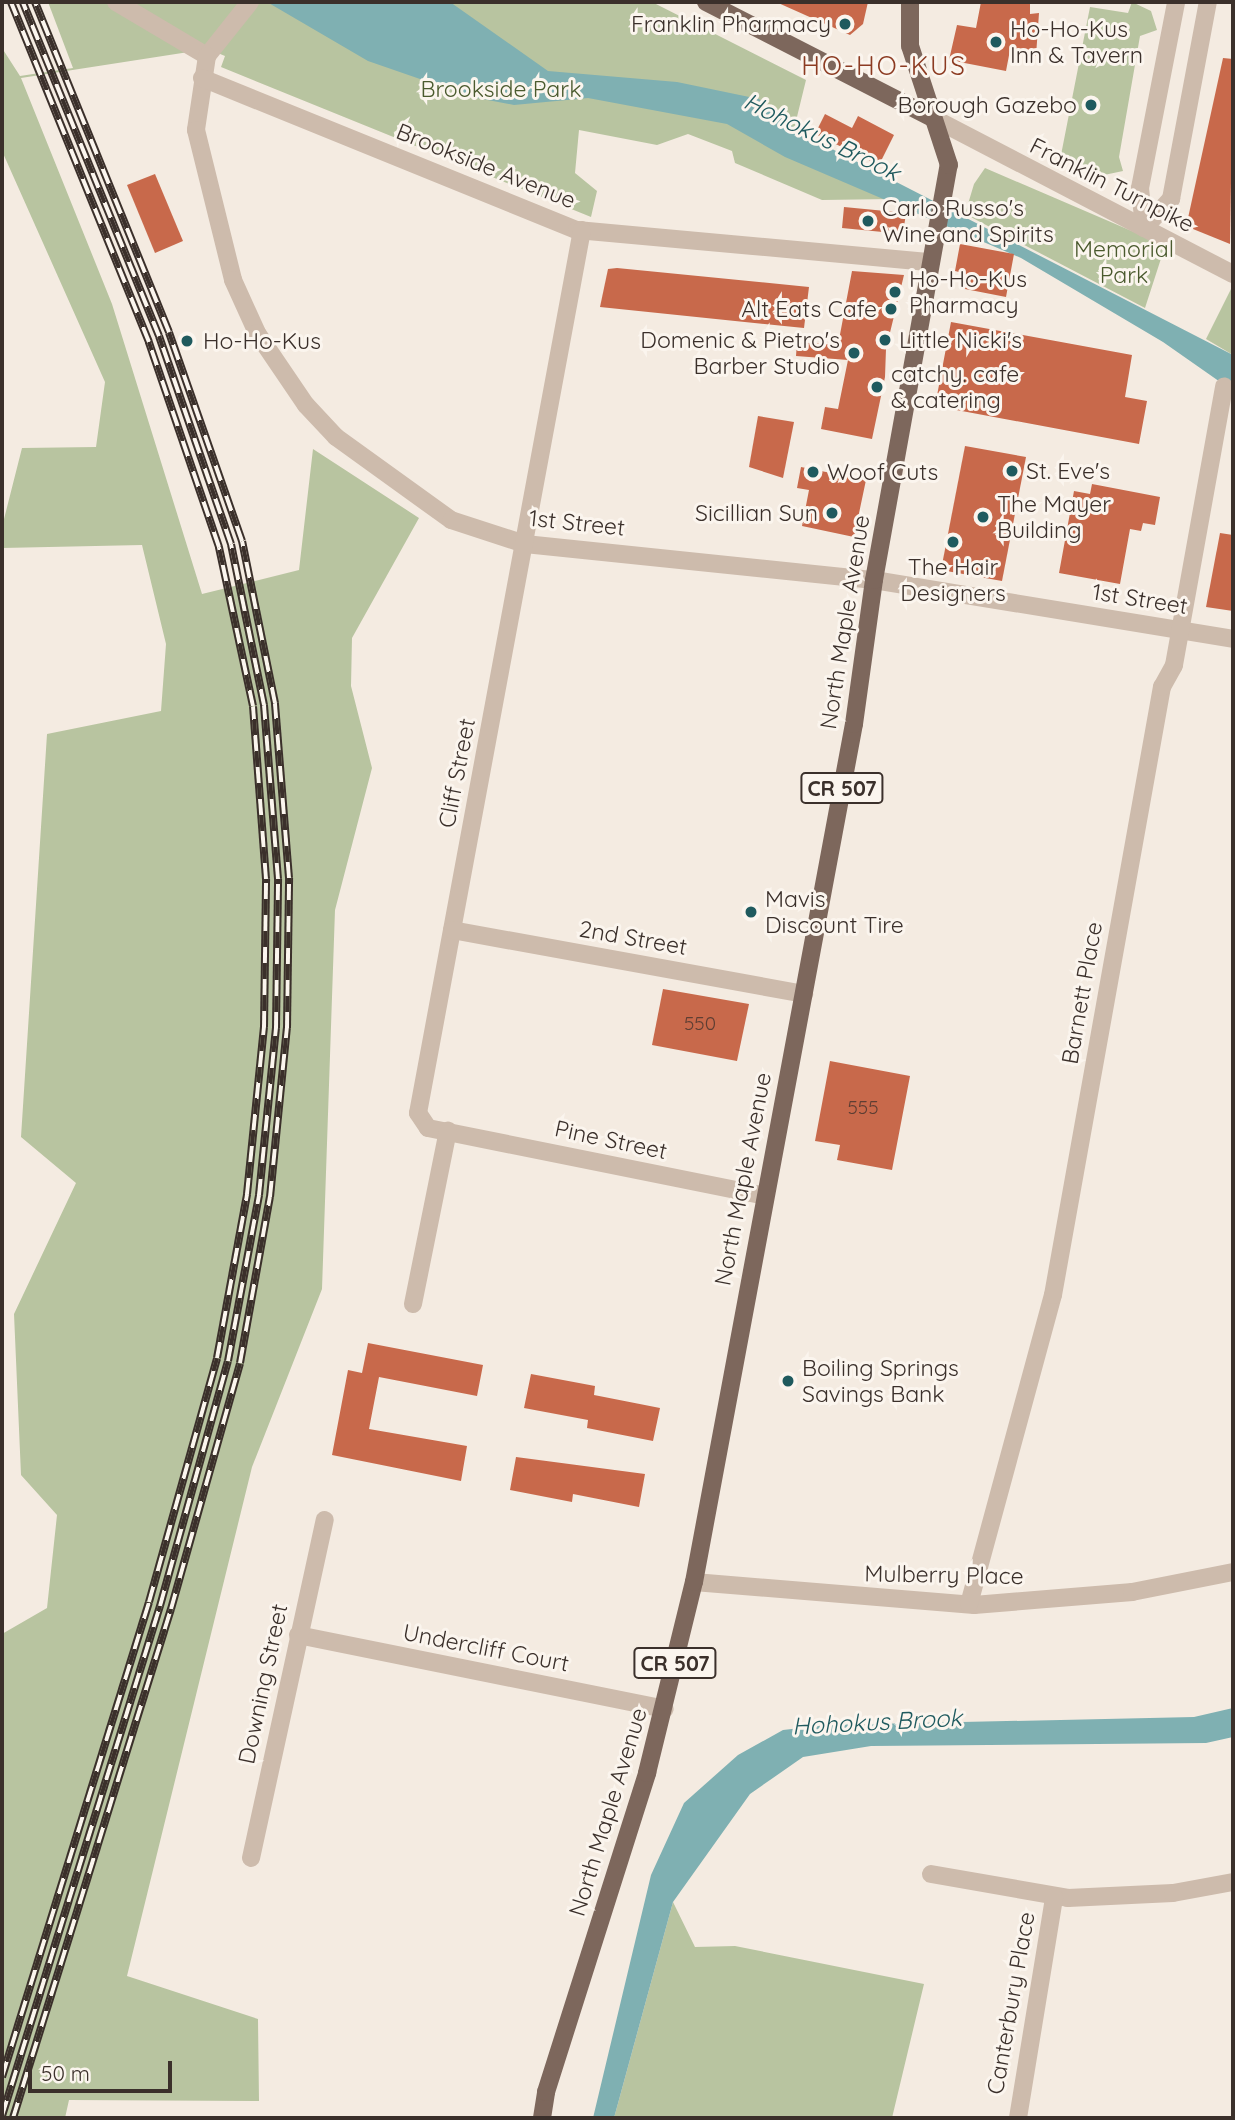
<!DOCTYPE html>
<style>
body{margin:0}
#map{position:relative;width:1235px;height:2120px;overflow:hidden;background:#f4ebe1;font-family:Quicksand,sans-serif}
div>[style]{position:absolute}
.green>*{inset:0;background:#b8c4a0}
.water>*{inset:0;background:#7fb0b2}
.building>*{inset:0;background:#c8694b}
.minor>*{height:18px;margin:-9px;padding:0 9px;transform-origin:9px;border-radius:9px;background:#cdbbac}
.tertiary>*{height:18px;margin:-9px;padding:0 9px;transform-origin:9px;border-radius:9px;background:#cdbbac}
.primary>*{height:18px;margin:-9px;padding:0 9px;transform-origin:9px;border-radius:9px;background:#7d675c}
.rail>*{height:8px;margin-top:-4px;transform-origin:0;background:repeating-linear-gradient(90deg,#fbf5ee 0 16px,#3b302b 0 32px);box-sizing:border-box;border-block:2px solid #3b302b}
.dots>*{width:19px;height:19px;translate:-50% -50%;box-sizing:border-box;border:4px solid #fbf5ee;border-radius:50%}
span{translate:-50% -50%;white-space:nowrap;text-align:center;line-height:1.15;-webkit-text-stroke:6px #fbf5ee;paint-order:stroke}
.number-label{font-size:19px;color:#5e3e33}
.number-label span{-webkit-text-stroke-width:0}
.shield-label span{padding:2px 5px;background:#fbf5ee;border:2px solid;border-radius:5px;-webkit-text-stroke-width:0}
.shield-label{font-size:21px;color:#3b302b;font-weight:700}
.poi-label{font-size:23px;color:#3b302b}
.right{translate:-100% -50%;text-align:right}
.left{translate:0 -50%;text-align:left}
.park-label{font-size:23px;color:#4a5a2e}
.street-label{font-size:23px;color:#3b302b}
.water-label{font-size:24px;color:#1f5a5e;font-style:italic}
.quarter-label{font-size:26px;color:#8c3b22;letter-spacing:2px}
.frame{position:absolute;inset:0;border:4px solid #3b302b;pointer-events:none}
.scale{position:absolute;left:28px;top:2061px;width:144px;height:32px;box-sizing:border-box;border:4px solid #3b302b;border-top:0;padding-left:9px;font-size:21px;line-height:24px;white-space:nowrap;color:#3b302b;-webkit-text-stroke:5px #fbf5ee;paint-order:stroke}
</style>
<div id="map">
<div class="green">
<i style="clip-path:polygon(48px 2px,652px 2px,806px 80px,795px 125px,892px 199px,822px 200px,735px 163px,732px 151px,688px 134px,657px 145px,579px 130px,575px 173px,597px 191px,591px 217px,221px 67px,225px 56px,208px 49px,21px 78px,112px 304px,202px 594px,299px 570px,313px 449px,419px 518px,352px 638px,351px 686px,372px 768px,335px 910px,322px 1289px,252px 1467px,127px 1976px,258px 2019px,259px 2101px,69px 2100px,65px 2118px,2px 2118px,2px 1634px,47px 1608px,57px 1515px,21px 1475px,14px 1314px,76px 1183px,21px 1137px,47px 734px,161px 711px,166px 644px,142px 545px,2px 548px,2px 527px,22px 448px,96px 447px,105px 382px,2px 151px,2px 48px,20px 76px,73px 68px)"></i>
<i style="clip-path:polygon(1132px 2px,1151px 11px,1157px 30px,1140px 36px,1119px 157px,1123px 171px,1104px 175px,1061px 155px,1090px 7px,1128px 13px)"></i>
<i style="clip-path:polygon(985px 168px,1141px 235px,1167px 240px,1145px 308px,965px 214px,974px 184px)"></i>
<i style="clip-path:polygon(1233px 285px,1233px 355px,1206px 339px)"></i>
<i style="clip-path:polygon(673px 1902px,695px 1947px,735px 1946px,924px 1984px,892px 2118px,614px 2118px)"></i>
</div>
<div class="water">
<i style="clip-path:polygon(267px 2px,450px 2px,548px 71px,677px 82px,759px 99px,799px 132px,1233px 355px,1233px 391px,1163px 342px,1021px 258px,785px 157px,727px 124px,588px 98px,514px 105px,472px 97px,368px 61px)"></i>
<i style="clip-path:polygon(1233px 1708px,1233px 1737px,1206px 1743px,871px 1746px,803px 1757px,750px 1794px,673px 1902px,614px 2118px,593px 2118px,651px 1875px,684px 1803px,738px 1755px,783px 1730px,827px 1725px,1194px 1717px)"></i>
</div>
<div class="building">
<i style="clip-path:polygon(776px 2px,868px 2px,863px 24px,850px 35px)"></i>
<i style="clip-path:polygon(981px 2px,1030px 4px,1030px 14px,1039px 13px,1036px 56px,1010px 50px,1006px 71px,949px 60px,957px 25px,976px 28px)"></i>
<i style="clip-path:polygon(1223px 58px,1233px 59px,1230px 244px,1193px 229px,1188px 218px)"></i>
<i style="clip-path:polygon(825px 114px,852px 128px,858px 116px,894px 135px,879px 165px,815px 134px)"></i>
<i style="clip-path:polygon(155px 174px,183px 241px,155px 253px,127px 185px)"></i>
<i style="clip-path:polygon(844px 207px,906px 213px,903px 234px,842px 228px)"></i>
<i style="clip-path:polygon(960px 244px,1014px 254px,1006px 297px,960px 288px,963px 273px,955px 271px)"></i>
<i style="clip-path:polygon(617px 268px,809px 287px,804px 328px,600px 307px,608px 269px)"></i>
<i style="clip-path:polygon(852px 271px,904px 275px,886px 349px,885px 377px,872px 439px,821px 429px,825px 407px,838px 409px,848px 360px,796px 356px,797px 342px,838px 345px)"></i>
<i style="clip-path:polygon(951px 322px,1132px 355px,1125px 397px,1147px 401px,1139px 444px,935px 406px)"></i>
<i style="clip-path:polygon(758px 416px,794px 422px,783px 478px,749px 467px)"></i>
<i style="clip-path:polygon(965px 446px,1026px 457px,1002px 581px,941px 570px)"></i>
<i style="clip-path:polygon(801px 467px,866px 480px,854px 537px,802px 526px,809px 490px,797px 488px)"></i>
<i style="clip-path:polygon(1092px 484px,1160px 497px,1155px 525px,1143px 523px,1141px 531px,1130px 529px,1120px 584px,1059px 573px,1074px 491px,1090px 494px)"></i>
<i style="clip-path:polygon(1220px 533px,1233px 535px,1233px 611px,1206px 607px)"></i>
<i style="clip-path:polygon(663px 989px,749px 1004px,737px 1061px,652px 1045px)"></i>
<i style="clip-path:polygon(830px 1061px,910px 1076px,892px 1170px,837px 1160px,840px 1145px,815px 1141px)"></i>
<i style="clip-path:polygon(368px 1343px,483px 1365px,477px 1396px,379px 1377px,369px 1429px,467px 1446px,461px 1481px,332px 1455px,348px 1370px,362px 1373px)"></i>
<i style="clip-path:polygon(531px 1374px,595px 1386px,594px 1395px,660px 1408px,653px 1441px,587px 1428px,588px 1420px,524px 1408px)"></i>
<i style="clip-path:polygon(516px 1457px,645px 1474px,639px 1507px,573px 1494px,572px 1502px,510px 1490px)"></i>
</div>
<div class="minor">
<i style="left:116px;top:2px;width:106px;rotate:30.7deg"></i>
<i style="left:250px;top:2px;width:69px;rotate:128.5deg"></i>
<i style="left:207px;top:56px;width:75px;rotate:98.5deg"></i>
<i style="left:196px;top:130px;width:154px;rotate:76.1deg"></i>
<i style="left:233px;top:280px;width:58px;rotate:65.6deg"></i>
<i style="left:257px;top:333px;width:87px;rotate:55.8deg"></i>
<i style="left:306px;top:405px;width:44px;rotate:46.8deg"></i>
<i style="left:336px;top:437px;width:142px;rotate:35.8deg"></i>
<i style="left:451px;top:520px;width:78px;rotate:18deg"></i>
<i style="left:525px;top:544px;width:351px;rotate:5.9deg"></i>
<i style="left:874px;top:580px;width:364px;rotate:9.3deg"></i>
<i style="left:202px;top:78px;width:405px;rotate:22.1deg"></i>
<i style="left:577px;top:230px;width:355px;rotate:5.2deg"></i>
<i style="left:1144px;top:228px;width:40px;rotate:-47deg"></i>
<i style="left:1171px;top:199px;width:200px;rotate:-79.4deg"></i>
<i style="left:1144px;top:228px;width:40px;rotate:-95.7deg"></i>
<i style="left:1140px;top:188px;width:189px;rotate:-79deg"></i>
<i style="left:582px;top:230px;width:898px;rotate:100.52deg"></i>
<i style="left:418px;top:1113px;width:18px;rotate:56deg"></i>
<i style="left:428px;top:1128px;width:343px;rotate:11.4deg"></i>
<i style="left:452px;top:930px;width:358px;rotate:10.3deg"></i>
<i style="left:413px;top:1304px;width:177px;rotate:-78.6deg"></i>
<i style="left:694px;top:1582px;width:281px;rotate:4.7deg"></i>
<i style="left:974px;top:1605px;width:159px;rotate:-4.7deg"></i>
<i style="left:1132px;top:1592px;width:103px;rotate:-11.2deg"></i>
<i style="left:969px;top:1604px;width:320px;rotate:-74.8deg"></i>
<i style="left:1053px;top:1295px;width:618px;rotate:-79.84deg"></i>
<i style="left:1162px;top:687px;width:25px;rotate:-61deg"></i>
<i style="left:1174px;top:665px;width:283px;rotate:-79.8deg"></i>
<i style="left:298px;top:1635px;width:374px;rotate:11.4deg"></i>
<i style="left:251px;top:1858px;width:346px;rotate:-77.7deg"></i>
<i style="left:931px;top:1874px;width:139px;rotate:9.9deg"></i>
<i style="left:1068px;top:1898px;width:105px;rotate:-2.7deg"></i>
<i style="left:1173px;top:1893px;width:61px;rotate:-10.4deg"></i>
<i style="left:1018px;top:2118px;width:224px;rotate:-80.7deg"></i>
</div>
<div class="tertiary">
<i style="left:933px;top:118px;width:338px;rotate:27.5deg"></i>
</div>
<div class="primary">
<i style="left:706px;top:2px;width:255px;rotate:27.1deg"></i>
<i style="left:542px;top:2118px;width:26px;rotate:-81deg"></i>
<i style="left:546px;top:2092px;width:335px;rotate:-72.4deg"></i>
<i style="left:647px;top:1773px;width:197px;rotate:-76.2deg"></i>
<i style="left:694px;top:1582px;width:873px;rotate:-79.44deg"></i>
<i style="left:854px;top:724px;width:145px;rotate:-82.1deg"></i>
<i style="left:874px;top:580px;width:422px;rotate:-79.8deg"></i>
<i style="left:949px;top:165px;width:125px;rotate:-108.1deg"></i>
<i style="left:910px;top:46px;width:44px;rotate:-90deg"></i>
</div>
<div class="rail">
<i style="left:2px;top:2077px;width:497px;rotate:-72.8deg"></i>
<i style="left:149px;top:1602px;width:253px;rotate:-74.4deg"></i>
<i style="left:217px;top:1358px;width:167px;rotate:-79.6deg"></i>
<i style="left:247px;top:1194px;width:168px;rotate:-84.2deg"></i>
<i style="left:264px;top:1027px;width:148px;rotate:-89.2deg"></i>
<i style="left:266px;top:879px;width:173px;rotate:-94.3deg"></i>
<i style="left:253px;top:706px;width:163px;rotate:-102.1deg"></i>
<i style="left:219px;top:547px;width:217px;rotate:-108.9deg"></i>
<i style="left:149px;top:342px;width:367px;rotate:-112.1deg"></i>
<i style="left:2px;top:2116px;width:534px;rotate:-72.79deg"></i>
<i style="left:160px;top:1606px;width:254px;rotate:-74.5deg"></i>
<i style="left:228px;top:1361px;width:169px;rotate:-79.4deg"></i>
<i style="left:259px;top:1195px;width:168px;rotate:-84.2deg"></i>
<i style="left:276px;top:1028px;width:149px;rotate:-89.2deg"></i>
<i style="left:278px;top:879px;width:175px;rotate:-94.6deg"></i>
<i style="left:264px;top:705px;width:164px;rotate:-101.6deg"></i>
<i style="left:231px;top:544px;width:220px;rotate:-109.1deg"></i>
<i style="left:159px;top:336px;width:361px;rotate:-112.2deg"></i>
<i style="left:13px;top:2118px;width:533px;rotate:-72.76deg"></i>
<i style="left:171px;top:1609px;width:255px;rotate:-74.3deg"></i>
<i style="left:240px;top:1363px;width:169px;rotate:-79.8deg"></i>
<i style="left:270px;top:1197px;width:170px;rotate:-84.3deg"></i>
<i style="left:287px;top:1028px;width:150px;rotate:-89.2deg"></i>
<i style="left:289px;top:878px;width:176px;rotate:-94.6deg"></i>
<i style="left:275px;top:703px;width:165px;rotate:-101.5deg"></i>
<i style="left:242px;top:541px;width:221px;rotate:-109.3deg"></i>
<i style="left:169px;top:332px;width:356px;rotate:-112.1deg"></i>
</div>
<div class="dots">
<i style="left:845px;top:24px;background:#1f5a5e"></i>
<i style="left:996px;top:42px;background:#1f5a5e"></i>
<i style="left:1091px;top:105px;background:#1f5a5e"></i>
<i style="left:868px;top:221px;background:#1f5a5e"></i>
<i style="left:895px;top:292px;background:#1f5a5e"></i>
<i style="left:891px;top:309px;background:#1f5a5e"></i>
<i style="left:885px;top:340px;background:#1f5a5e"></i>
<i style="left:187px;top:341px;background:#1f5a5e"></i>
<i style="left:854px;top:353px;background:#1f5a5e"></i>
<i style="left:877px;top:387px;background:#1f5a5e"></i>
<i style="left:1012px;top:471px;background:#1f5a5e"></i>
<i style="left:813px;top:472px;background:#1f5a5e"></i>
<i style="left:832px;top:513px;background:#1f5a5e"></i>
<i style="left:983px;top:517px;background:#1f5a5e"></i>
<i style="left:953px;top:542px;background:#1f5a5e"></i>
<i style="left:751px;top:912px;background:#1f5a5e"></i>
<i style="left:788px;top:1381px;background:#1f5a5e"></i>
</div>
<div class="number-label">
<span style="left:700px;top:1024px">550</span>
<span style="left:863px;top:1108px">555</span>
</div>
<div class="shield-label">
<span style="left:842px;top:788px">CR 507</span>
<span style="left:675px;top:1663px">CR 507</span>
</div>
<div class="poi-label">
<span class="right" style="left:831px;top:24px">Franklin Pharmacy</span>
<span class="left" style="left:1010px;top:42px">Ho-Ho-Kus<br>Inn &amp; Tavern</span>
<span class="right" style="left:1077px;top:105px">Borough Gazebo</span>
<span class="left" style="left:882px;top:221px">Carlo Russo's<br>Wine and Spirits</span>
<span class="left" style="left:909px;top:292px">Ho-Ho-Kus<br>Pharmacy</span>
<span class="right" style="left:877px;top:309px">Alt Eats Cafe</span>
<span class="right" style="left:840px;top:353px">Domenic &amp; Pietro's<br>Barber Studio</span>
<span class="left" style="left:899px;top:340px">Little Nicki's</span>
<span class="left" style="left:203px;top:341px">Ho-Ho-Kus</span>
<span class="left" style="left:891px;top:387px">catchy. cafe<br>&amp; catering</span>
<span class="left" style="left:1026px;top:471px">St. Eve's</span>
<span class="left" style="left:827px;top:472px">Woof Cuts</span>
<span class="left" style="left:997px;top:517px">The Mayer<br>Building</span>
<span class="right" style="left:818px;top:513px">Sicillian Sun</span>
<span style="left:953px;top:580px">The Hair<br>Designers</span>
<span class="left" style="left:765px;top:912px">Mavis<br>Discount Tire</span>
<span class="left" style="left:802px;top:1381px">Boiling Springs<br>Savings Bank</span>
</div>
<div class="park-label">
<span style="left:501px;top:89px">Brookside Park</span>
<span style="left:1124px;top:262px">Memorial<br>Park</span>
</div>
<div class="street-label">
<span style="left:486px;top:166px;rotate:22deg">Brookside Avenue</span>
<span style="left:1112px;top:185px;rotate:27deg">Franklin Turnpike</span>
<span style="left:577px;top:523px;rotate:6deg">1st Street</span>
<span style="left:1140px;top:599px;rotate:9deg">1st Street</span>
<span style="left:845px;top:622px;rotate:-81deg">North Maple Avenue</span>
<span style="left:457px;top:773px;rotate:-79deg">Cliff Street</span>
<span style="left:633px;top:938px;rotate:10deg">2nd Street</span>
<span style="left:1082px;top:993px;rotate:-80deg">Barnett Place</span>
<span style="left:611px;top:1140px;rotate:12deg">Pine Street</span>
<span style="left:743px;top:1179px;rotate:-79deg">North Maple Avenue</span>
<span style="left:944px;top:1575px;rotate:1deg">Mulberry Place</span>
<span style="left:486px;top:1648px;rotate:11deg">Undercliff Court</span>
<span style="left:263px;top:1684px;rotate:-78deg">Downing Street</span>
<span style="left:608px;top:1812px;rotate:-73deg">North Maple Avenue</span>
<span style="left:1011px;top:2003px;rotate:-80deg">Canterbury Place</span>
</div>
<div class="water-label">
<span style="left:822px;top:137px;rotate:26deg">Hohokus Brook</span>
<span style="left:877px;top:1722px;rotate:-3deg">Hohokus Brook</span>
</div>
<div class="quarter-label">
<span style="left:884px;top:66px">HO-HO-KUS</span>
</div>
<div class="frame"></div>
<div class="scale">50 m</div>
</div>
